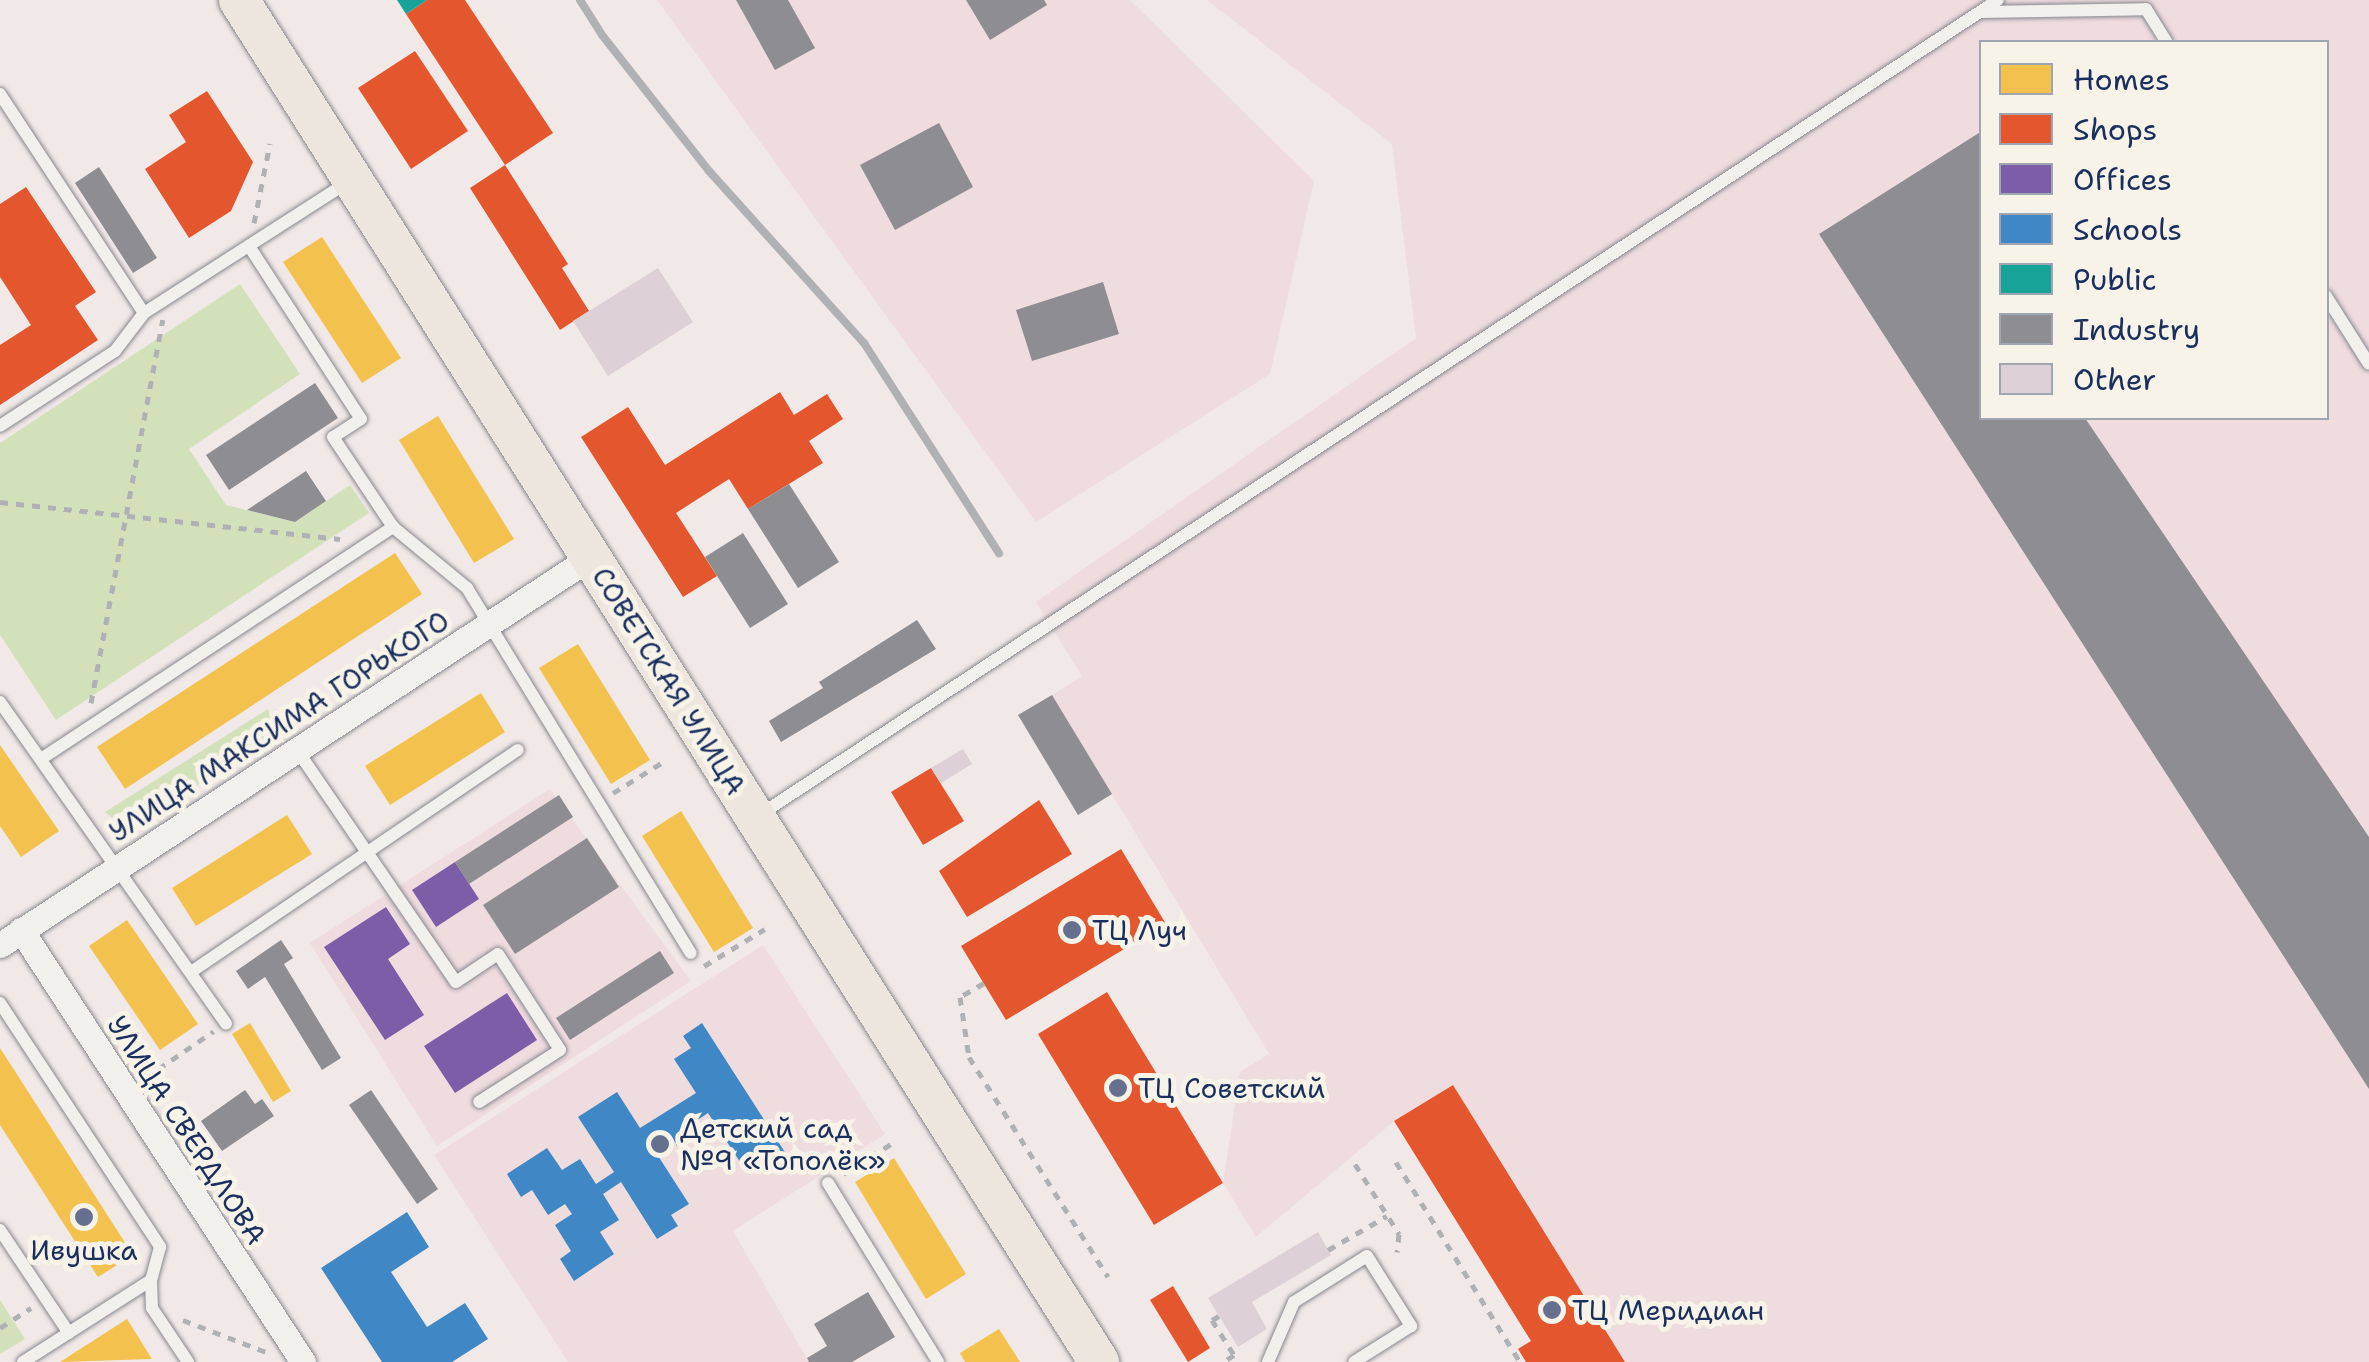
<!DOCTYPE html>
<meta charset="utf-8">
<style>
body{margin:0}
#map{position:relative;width:2369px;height:1362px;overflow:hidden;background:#f1e9e7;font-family:"Shantell Sans",sans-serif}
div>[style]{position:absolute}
.built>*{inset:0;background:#eedcdf}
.green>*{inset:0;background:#d3e1ba}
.homes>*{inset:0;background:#f2c14e}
.shops>*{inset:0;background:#e4572e}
.offices>*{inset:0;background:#7b5ea7}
.schools>*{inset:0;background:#3f88c5}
.public>*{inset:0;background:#17a398}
.industry>*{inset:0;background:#8d8d92}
.building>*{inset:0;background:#ddd0d6}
.path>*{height:5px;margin-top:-2.5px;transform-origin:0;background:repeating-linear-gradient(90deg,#b0b1b4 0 8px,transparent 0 16px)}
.roads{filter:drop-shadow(0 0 2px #878890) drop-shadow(0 0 2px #878890)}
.lane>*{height:12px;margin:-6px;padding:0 6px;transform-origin:6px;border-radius:6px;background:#f2f0ec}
.street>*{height:25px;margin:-12.5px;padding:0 12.5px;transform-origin:12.5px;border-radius:12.5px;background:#f2f0ec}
.primary>*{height:40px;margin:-20px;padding:0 20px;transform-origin:20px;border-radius:20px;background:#ece6de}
.rail>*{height:8px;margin:-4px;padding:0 4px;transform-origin:4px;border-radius:4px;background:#b0b1b4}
.dots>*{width:28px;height:28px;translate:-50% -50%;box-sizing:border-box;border:5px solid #f7f3e8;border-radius:50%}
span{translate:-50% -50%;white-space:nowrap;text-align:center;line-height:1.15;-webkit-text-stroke:10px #f7f3e8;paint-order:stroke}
.street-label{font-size:28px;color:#1b2f5e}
.poi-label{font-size:28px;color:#1b2f5e}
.left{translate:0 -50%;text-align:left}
.legend{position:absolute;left:1979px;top:40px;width:350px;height:380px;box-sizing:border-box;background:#f7f3e8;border:2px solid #9fa5b1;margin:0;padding:12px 18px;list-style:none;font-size:30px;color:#1b2f5e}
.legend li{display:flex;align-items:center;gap:20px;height:50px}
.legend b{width:50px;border:2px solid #9fa5b1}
</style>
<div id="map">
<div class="built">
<i style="clip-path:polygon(657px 0,1130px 0,1314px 181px,1270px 374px,1036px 522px)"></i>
<i style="clip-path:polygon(evenodd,1207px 0,2369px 0,2369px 1362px,1625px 1362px,1453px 1085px,1394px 1121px,1256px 1237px,1223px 1183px,1240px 1072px,1269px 1054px,1052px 695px,1082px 676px,1036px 602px,1416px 338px,1392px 144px,1207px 0,1982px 42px,2326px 42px,2326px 418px,1982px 418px,1982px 42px)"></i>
<i style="clip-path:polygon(550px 789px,691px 981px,437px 1146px,310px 943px)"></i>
<i style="clip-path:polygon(763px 945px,885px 1134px,733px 1231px,809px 1362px,568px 1362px,434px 1155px)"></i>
</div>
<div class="green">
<i style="clip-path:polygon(240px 284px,300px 374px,189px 449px,226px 505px,295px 522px,350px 485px,369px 513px,56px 720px,0 635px,0 443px)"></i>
<i style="clip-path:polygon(268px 709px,274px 734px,129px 831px,105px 812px)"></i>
<i style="clip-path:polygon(0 1300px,25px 1339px,0 1354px)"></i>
</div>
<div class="homes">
<i style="clip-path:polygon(322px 237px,401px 358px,362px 383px,283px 262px)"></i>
<i style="clip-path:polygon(438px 416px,514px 539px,474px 563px,399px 440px)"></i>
<i style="clip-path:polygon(395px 553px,422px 594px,125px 789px,97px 747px)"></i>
<i style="clip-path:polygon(578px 644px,650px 760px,611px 784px,539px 668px)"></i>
<i style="clip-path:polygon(481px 693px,505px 732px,390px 805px,365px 766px)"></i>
<i style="clip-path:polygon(0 745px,59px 831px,21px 857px,0 826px)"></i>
<i style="clip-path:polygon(681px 811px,753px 928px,714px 952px,642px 836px)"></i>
<i style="clip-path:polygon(287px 815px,312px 854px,196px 926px,172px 888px)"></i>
<i style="clip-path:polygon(127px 920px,198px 1024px,160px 1050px,89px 946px)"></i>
<i style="clip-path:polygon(250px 1023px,291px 1091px,273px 1102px,232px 1034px)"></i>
<i style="clip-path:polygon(0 1048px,133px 1255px,98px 1277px,0 1125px)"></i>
<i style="clip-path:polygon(894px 1158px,966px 1274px,926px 1299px,855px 1182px)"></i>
<i style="clip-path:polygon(127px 1319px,152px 1359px,60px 1362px)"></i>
<i style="clip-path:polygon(999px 1329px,1020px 1362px,965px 1362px,960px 1353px)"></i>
</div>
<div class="shops">
<i style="clip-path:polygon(427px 0,465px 0,553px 133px,505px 165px,406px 14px)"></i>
<i style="clip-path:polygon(415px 51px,468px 131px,411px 169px,358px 88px)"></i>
<i style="clip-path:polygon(207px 91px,253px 162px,231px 211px,189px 238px,145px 169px,186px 142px,169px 115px)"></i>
<i style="clip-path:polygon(505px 165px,568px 264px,562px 268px,589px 311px,560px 330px,470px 188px)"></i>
<i style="clip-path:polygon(26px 187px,96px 292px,75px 306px,98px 340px,0 405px,0 345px,31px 325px,0 277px,0 204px)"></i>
<i style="clip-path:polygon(780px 392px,794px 415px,827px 394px,843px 419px,809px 441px,823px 463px,748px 509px,729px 479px,676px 513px,717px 576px,683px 597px,581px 437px,628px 407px,665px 465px)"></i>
<i style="clip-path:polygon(931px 768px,964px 821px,923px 845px,891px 792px)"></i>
<i style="clip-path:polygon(1039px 800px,1072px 854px,967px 917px,939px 871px)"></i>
<i style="clip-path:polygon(1121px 849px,1166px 924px,1006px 1020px,961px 946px)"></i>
<i style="clip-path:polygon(1107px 992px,1223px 1183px,1154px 1225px,1038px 1034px)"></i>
<i style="clip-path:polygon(1453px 1085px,1625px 1362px,1526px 1362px,1518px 1349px,1531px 1341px,1394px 1121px)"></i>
<i style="clip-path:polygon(1173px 1286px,1210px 1348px,1188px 1362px,1150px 1300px)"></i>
</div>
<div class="offices">
<i style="clip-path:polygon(455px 862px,479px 899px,436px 927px,412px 890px)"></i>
<i style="clip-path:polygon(386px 907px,410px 944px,388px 959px,424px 1015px,385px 1040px,324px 947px)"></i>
<i style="clip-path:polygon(507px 993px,537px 1040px,455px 1093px,424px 1046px)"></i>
</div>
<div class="schools">
<i style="clip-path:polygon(702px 1023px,788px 1157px,769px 1170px,761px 1158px,744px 1168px,708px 1113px,690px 1125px,696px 1134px,677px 1146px,672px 1137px,653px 1148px,689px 1204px,671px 1215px,678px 1226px,657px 1239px,621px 1182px,603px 1194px,619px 1220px,600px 1232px,614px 1254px,574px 1281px,560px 1259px,571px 1251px,555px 1225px,572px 1214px,565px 1204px,548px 1215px,532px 1190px,521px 1197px,507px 1174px,547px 1148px,562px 1170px,580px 1159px,596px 1184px,614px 1172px,578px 1117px,617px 1092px,640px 1128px,696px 1093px,674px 1059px,691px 1048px,683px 1036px)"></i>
<i style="clip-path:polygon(407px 1212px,429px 1247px,391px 1272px,427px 1327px,465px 1303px,488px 1339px,452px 1362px,382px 1362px,321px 1268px)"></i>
</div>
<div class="public">
<i style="clip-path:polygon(397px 0,427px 0,406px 14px)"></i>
</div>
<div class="industry">
<i style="clip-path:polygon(736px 0,788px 0,815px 48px,775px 70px)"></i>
<i style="clip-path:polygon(966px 0,1044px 0,1047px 5px,990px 40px)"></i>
<i style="clip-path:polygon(939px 123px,973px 187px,895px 230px,860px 165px)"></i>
<i style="clip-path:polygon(1982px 131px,1982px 418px,2085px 418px,2369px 837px,2369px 1089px,1819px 234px)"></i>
<i style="clip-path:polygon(99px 167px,157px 258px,133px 273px,75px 183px)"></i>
<i style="clip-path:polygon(1103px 282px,1119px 334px,1032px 361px,1016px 310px)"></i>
<i style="clip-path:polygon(315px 383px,338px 418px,229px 490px,206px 455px)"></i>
<i style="clip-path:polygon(306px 471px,326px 501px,295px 522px,247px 510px)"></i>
<i style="clip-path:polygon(789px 484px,839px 562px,798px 588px,748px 509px)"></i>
<i style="clip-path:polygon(743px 533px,788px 604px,750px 628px,705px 557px)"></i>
<i style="clip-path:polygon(917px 620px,936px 649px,781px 742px,769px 721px,823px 688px,819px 682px)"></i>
<i style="clip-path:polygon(1052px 695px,1112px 794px,1078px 815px,1018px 715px)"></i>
<i style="clip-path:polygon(559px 795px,573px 817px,469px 884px,455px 862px)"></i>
<i style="clip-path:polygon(587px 838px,619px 887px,515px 954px,483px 905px)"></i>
<i style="clip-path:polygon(281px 940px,293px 958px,284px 964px,341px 1058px,322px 1070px,265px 977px,248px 989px,236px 971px)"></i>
<i style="clip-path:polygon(660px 951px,674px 973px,570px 1040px,556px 1018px)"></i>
<i style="clip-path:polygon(245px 1090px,255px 1104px,262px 1099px,274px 1116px,222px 1151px,201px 1121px)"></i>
<i style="clip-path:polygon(371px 1090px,438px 1189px,417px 1204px,349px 1105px)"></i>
<i style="clip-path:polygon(868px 1292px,895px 1337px,852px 1362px,809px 1362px,807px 1358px,827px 1346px,814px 1324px)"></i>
</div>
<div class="building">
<i style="clip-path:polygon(658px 268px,693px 322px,608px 376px,573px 321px)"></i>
<i style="clip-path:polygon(963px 749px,972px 764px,941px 783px,931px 768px)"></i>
<i style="clip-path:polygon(1318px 1232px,1331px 1255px,1252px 1302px,1267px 1329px,1238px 1347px,1208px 1298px)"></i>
</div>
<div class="path">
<i style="left:254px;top:223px;width:81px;rotate:-78.6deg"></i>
<i style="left:0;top:502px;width:342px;rotate:6.2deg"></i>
<i style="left:91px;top:703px;width:390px;rotate:-79.4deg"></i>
<i style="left:613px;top:793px;width:59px;rotate:-31.8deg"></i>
<i style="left:704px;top:966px;width:71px;rotate:-31.2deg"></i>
<i style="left:984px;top:983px;width:28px;rotate:150deg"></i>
<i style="left:960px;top:997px;width:61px;rotate:81.5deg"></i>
<i style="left:969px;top:1057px;width:260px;rotate:57.7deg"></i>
<i style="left:145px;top:1078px;width:83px;rotate:-34.3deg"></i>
<i style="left:1396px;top:1162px;width:235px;rotate:58.2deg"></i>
<i style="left:1355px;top:1164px;width:83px;rotate:57.8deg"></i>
<i style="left:1399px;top:1234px;width:18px;rotate:96deg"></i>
<i style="left:843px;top:1174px;width:62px;rotate:-31.9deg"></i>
<i style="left:1328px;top:1250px;width:68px;rotate:-30deg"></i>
<i style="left:1219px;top:1316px;width:8px;rotate:150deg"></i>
<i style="left:1212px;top:1320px;width:41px;rotate:57.8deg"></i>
<i style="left:1234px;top:1355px;width:13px;rotate:148deg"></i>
<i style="left:183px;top:1320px;width:89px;rotate:21.1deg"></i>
<i style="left:0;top:1328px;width:37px;rotate:-33deg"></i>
</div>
<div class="roads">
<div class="lane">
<i style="left:1982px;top:12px;width:164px;rotate:-1deg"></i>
<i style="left:2146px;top:9px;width:39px;rotate:58deg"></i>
<i style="left:0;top:94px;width:262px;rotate:56.7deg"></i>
<i style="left:144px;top:313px;width:48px;rotate:127.3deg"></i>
<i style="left:115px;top:351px;width:137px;rotate:146.9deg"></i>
<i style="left:249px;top:246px;width:206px;rotate:57.1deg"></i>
<i style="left:361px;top:419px;width:33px;rotate:147deg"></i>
<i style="left:333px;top:437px;width:108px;rotate:56.3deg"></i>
<i style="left:393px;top:527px;width:96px;rotate:39.5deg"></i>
<i style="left:467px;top:588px;width:428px;rotate:58.5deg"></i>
<i style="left:2326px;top:296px;width:80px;rotate:57.7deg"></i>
<i style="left:144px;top:313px;width:245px;rotate:-32.7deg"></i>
<i style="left:0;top:702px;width:393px;rotate:54.9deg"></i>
<i style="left:297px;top:750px;width:281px;rotate:55.6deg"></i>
<i style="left:456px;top:982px;width:50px;rotate:-33.7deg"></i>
<i style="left:498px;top:954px;width:114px;rotate:57.1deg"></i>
<i style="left:560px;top:1050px;width:96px;rotate:147.3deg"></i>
<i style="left:41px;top:759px;width:422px;rotate:-33.4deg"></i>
<i style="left:758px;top:816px;width:1484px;rotate:-33.35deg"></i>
<i style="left:191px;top:972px;width:395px;rotate:-34.2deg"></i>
<i style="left:0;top:1003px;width:292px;rotate:56.7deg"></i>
<i style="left:160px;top:1247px;width:34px;rotate:105deg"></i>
<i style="left:151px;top:1280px;width:28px;rotate:88deg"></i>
<i style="left:152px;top:1308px;width:65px;rotate:56.3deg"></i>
<i style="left:828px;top:1183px;width:210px;rotate:58.4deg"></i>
<i style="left:0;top:1230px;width:124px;rotate:56.2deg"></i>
<i style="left:23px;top:1362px;width:152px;rotate:-32.6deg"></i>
<i style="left:1268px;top:1362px;width:65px;rotate:-66.6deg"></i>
<i style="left:1294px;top:1302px;width:86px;rotate:-32.2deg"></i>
<i style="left:1367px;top:1256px;width:83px;rotate:57.8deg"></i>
<i style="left:1411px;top:1326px;width:67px;rotate:147.7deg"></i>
</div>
<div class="street">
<i style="left:21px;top:930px;width:516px;rotate:56.86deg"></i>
<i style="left:0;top:945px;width:707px;rotate:-33.29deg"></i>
</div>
<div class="primary">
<i style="left:239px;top:0;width:1611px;rotate:57.73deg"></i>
</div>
</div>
<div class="rail">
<i style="left:580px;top:0;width:41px;rotate:57.8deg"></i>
<i style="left:602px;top:35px;width:173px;rotate:51.8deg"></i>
<i style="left:709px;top:171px;width:232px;rotate:48deg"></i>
<i style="left:864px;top:343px;width:250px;rotate:57.3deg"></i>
</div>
<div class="dots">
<i style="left:1072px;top:930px;background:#66708e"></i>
<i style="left:1118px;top:1088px;background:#66708e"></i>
<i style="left:660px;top:1144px;background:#66708e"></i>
<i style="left:84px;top:1217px;background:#66708e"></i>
<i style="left:1552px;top:1310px;background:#66708e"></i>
</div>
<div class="street-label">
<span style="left:669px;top:681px;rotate:58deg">СОВЕТСКАЯ УЛИЦА</span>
<span style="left:279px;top:726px;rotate:-33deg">УЛИЦА МАКСИМА ГОРЬКОГО</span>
<span style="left:187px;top:1130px;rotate:57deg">УЛИЦА СВЕРДЛОВА</span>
</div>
<div class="poi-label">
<span class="left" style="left:1092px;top:930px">ТЦ Луч</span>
<span class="left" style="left:1138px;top:1088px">ТЦ Советский</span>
<span class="left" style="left:680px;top:1144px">Детский сад<br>№9 «Тополёк»</span>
<span style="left:84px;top:1250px">Ивушка</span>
<span class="left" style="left:1572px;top:1310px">ТЦ Меридиан</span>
</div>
<ul class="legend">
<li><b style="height:28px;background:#f2c14e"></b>Homes</li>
<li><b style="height:28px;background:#e4572e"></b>Shops</li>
<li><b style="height:28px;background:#7b5ea7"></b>Offices</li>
<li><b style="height:28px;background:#3f88c5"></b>Schools</li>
<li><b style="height:28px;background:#17a398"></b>Public</li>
<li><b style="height:28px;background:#8d8d92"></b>Industry</li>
<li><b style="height:28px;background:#ddd0d6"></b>Other</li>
</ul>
</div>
